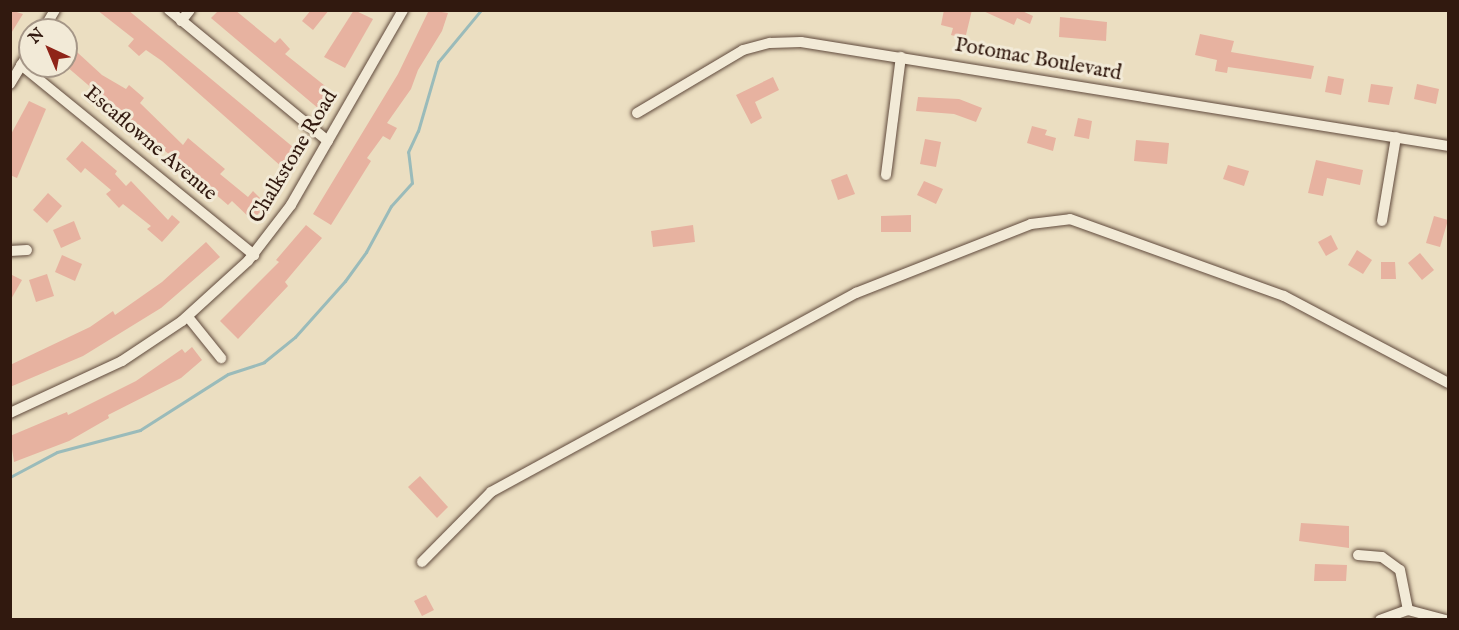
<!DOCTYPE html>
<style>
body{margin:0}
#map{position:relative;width:1459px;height:630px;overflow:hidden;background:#ebdec1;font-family:"IM FELL English",serif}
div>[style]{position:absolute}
.stream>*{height:3px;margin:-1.5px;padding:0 1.5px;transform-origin:1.5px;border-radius:1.5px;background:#9abbba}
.building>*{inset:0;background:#e7b2a0}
.roads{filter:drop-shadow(0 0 2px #604a3c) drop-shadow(0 0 2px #604a3c)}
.minor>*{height:10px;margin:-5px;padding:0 5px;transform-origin:5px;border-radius:5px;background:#f2ead7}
span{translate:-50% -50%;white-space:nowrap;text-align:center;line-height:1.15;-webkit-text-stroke:6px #f2ead7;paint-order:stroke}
.street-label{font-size:21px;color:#31190f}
.frame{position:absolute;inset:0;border:12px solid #31190f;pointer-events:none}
.north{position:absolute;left:18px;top:18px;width:60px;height:60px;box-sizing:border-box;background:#f2ead7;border:2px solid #a59687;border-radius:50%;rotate:316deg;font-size:16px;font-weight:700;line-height:24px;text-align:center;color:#31190f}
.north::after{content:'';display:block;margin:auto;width:21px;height:27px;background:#8f2418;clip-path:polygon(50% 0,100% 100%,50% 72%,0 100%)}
</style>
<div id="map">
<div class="stream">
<i style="left:10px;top:477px;width:53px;rotate:-28deg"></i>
<i style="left:57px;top:452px;width:86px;rotate:-14.8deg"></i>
<i style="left:140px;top:430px;width:104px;rotate:-32.5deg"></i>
<i style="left:228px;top:374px;width:38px;rotate:-18deg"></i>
<i style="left:264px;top:362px;width:40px;rotate:-39deg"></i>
<i style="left:295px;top:337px;width:75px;rotate:-48.2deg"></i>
<i style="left:345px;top:281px;width:36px;rotate:-54deg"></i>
<i style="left:366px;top:252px;width:52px;rotate:-61.5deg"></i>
<i style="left:391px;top:206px;width:31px;rotate:-48deg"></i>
<i style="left:412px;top:183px;width:31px;rotate:-97deg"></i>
<i style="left:408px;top:152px;width:23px;rotate:-65deg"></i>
<i style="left:418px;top:131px;width:72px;rotate:-73.8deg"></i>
<i style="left:438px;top:62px;width:67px;rotate:-50.4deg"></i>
</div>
<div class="building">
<i style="clip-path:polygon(10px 10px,23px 14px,10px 35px)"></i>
<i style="clip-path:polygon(97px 10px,128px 10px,299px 152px,283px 168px,162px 61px,146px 50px,139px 56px,128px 46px,134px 39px)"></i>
<i style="clip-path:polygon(219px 10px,235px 10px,275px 43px,280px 38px,290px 49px,285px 54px,334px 93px,319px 109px,211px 18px)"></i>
<i style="clip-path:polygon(311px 10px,329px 10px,313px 30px,302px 21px)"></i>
<i style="clip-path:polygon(354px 10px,373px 19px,345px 68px,324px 57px)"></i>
<i style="clip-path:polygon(429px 10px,448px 13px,442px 31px,418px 70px,411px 89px,387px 123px,397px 128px,390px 140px,383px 136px,367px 158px,371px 161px,331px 225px,313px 214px,398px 74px)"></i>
<i style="clip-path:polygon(944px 10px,972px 10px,965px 39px,951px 35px,953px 28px,941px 25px)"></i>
<i style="clip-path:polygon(981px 10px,1020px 10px,1033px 16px,1030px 24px,1017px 18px,1014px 25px)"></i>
<i style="clip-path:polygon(1060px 17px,1107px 22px,1106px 41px,1059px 37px)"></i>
<i style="clip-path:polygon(1200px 34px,1234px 41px,1231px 52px,1314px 66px,1311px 79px,1228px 67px,1227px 73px,1215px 71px,1217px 60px,1195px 55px)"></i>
<i style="clip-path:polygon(66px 42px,102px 75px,126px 89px,129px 85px,144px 98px,140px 103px,183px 145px,188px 138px,225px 169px,220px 174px,248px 197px,253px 191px,267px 205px,252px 220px,232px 201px,228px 205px,66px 66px)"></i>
<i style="clip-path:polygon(1328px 76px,1344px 79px,1341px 95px,1325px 92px)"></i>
<i style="clip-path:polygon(773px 77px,779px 90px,755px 102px,762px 118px,751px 124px,736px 95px)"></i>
<i style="clip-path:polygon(1371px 84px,1393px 87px,1389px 105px,1368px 102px)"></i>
<i style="clip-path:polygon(1417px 84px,1439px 89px,1436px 104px,1414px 99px)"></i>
<i style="clip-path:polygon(918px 97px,959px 99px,982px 108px,976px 122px,954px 114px,916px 111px)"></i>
<i style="clip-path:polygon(29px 101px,46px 109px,17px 178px,10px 175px,10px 136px)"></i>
<i style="clip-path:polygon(1078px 118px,1092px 121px,1089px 139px,1074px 136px)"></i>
<i style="clip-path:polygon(1032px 126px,1047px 130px,1045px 135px,1056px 138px,1053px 151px,1027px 143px)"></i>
<i style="clip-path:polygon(925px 139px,941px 142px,936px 167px,920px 164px)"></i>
<i style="clip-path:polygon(1136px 140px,1169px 143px,1167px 164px,1134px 161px)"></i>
<i style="clip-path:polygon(82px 141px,117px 171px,115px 174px,126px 186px,131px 181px,168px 220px,172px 215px,180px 222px,162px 242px,147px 229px,151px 226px,123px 204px,119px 208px,106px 194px,111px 190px,85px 168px,81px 173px,66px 159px)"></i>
<i style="clip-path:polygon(1316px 160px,1363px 170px,1360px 185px,1327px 178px,1323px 196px,1308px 193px)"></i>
<i style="clip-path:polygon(1228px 165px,1249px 171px,1244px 186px,1223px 179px)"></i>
<i style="clip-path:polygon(847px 174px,855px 194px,838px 200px,831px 180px)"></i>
<i style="clip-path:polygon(924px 181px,943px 189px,936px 204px,917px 195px)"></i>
<i style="clip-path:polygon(48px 193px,62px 206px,47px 223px,33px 210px)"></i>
<i style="clip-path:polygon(911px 215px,911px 232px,881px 232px,881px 216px)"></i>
<i style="clip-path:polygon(1434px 216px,1448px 220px,1440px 247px,1426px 243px)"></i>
<i style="clip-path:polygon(74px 221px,81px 239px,61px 248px,53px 230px)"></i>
<i style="clip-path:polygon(306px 225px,322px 238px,285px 282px,288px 286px,238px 339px,220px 321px,279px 262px,276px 260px)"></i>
<i style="clip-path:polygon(693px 225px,695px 242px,653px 247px,651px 231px)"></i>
<i style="clip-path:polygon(1331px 235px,1338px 249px,1326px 256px,1318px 242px)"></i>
<i style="clip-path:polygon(206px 242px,220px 257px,161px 308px,83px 356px,10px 387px,10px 365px,90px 327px,113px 311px,115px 315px,162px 282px)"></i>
<i style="clip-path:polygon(1357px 250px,1372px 260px,1363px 274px,1348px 265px)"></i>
<i style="clip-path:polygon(1420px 253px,1434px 270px,1422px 280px,1408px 263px)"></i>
<i style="clip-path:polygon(62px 255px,82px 264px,75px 281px,55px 272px)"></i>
<i style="clip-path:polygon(1381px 262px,1395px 262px,1396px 279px,1381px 279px)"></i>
<i style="clip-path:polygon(10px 274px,22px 280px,10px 301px)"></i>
<i style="clip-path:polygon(47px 274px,54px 296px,36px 302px,29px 280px)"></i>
<i style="clip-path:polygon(192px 347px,202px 360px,181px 378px,108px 415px,109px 418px,69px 441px,14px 462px,10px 436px,67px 412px,68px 415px,136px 381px,182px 349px,185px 353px)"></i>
<i style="clip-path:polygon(420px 476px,448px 507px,437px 518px,408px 487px)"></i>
<i style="clip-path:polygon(1301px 523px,1349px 526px,1349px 548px,1299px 541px)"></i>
<i style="clip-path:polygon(1315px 564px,1347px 565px,1346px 581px,1314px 581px)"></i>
<i style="clip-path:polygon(426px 595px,434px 610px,422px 616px,414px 601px)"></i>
</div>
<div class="roads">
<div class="minor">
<i style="left:169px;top:10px;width:206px;rotate:39.5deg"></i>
<i style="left:181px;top:21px;width:14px;rotate:-51deg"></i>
<i style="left:43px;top:30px;width:23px;rotate:-59deg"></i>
<i style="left:21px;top:65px;width:301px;rotate:39.2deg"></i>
<i style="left:10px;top:84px;width:39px;rotate:-59deg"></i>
<i style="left:637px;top:113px;width:123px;rotate:-30.7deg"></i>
<i style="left:743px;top:50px;width:28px;rotate:-15deg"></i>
<i style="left:770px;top:43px;width:31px;rotate:-2deg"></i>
<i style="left:801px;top:42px;width:655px;rotate:9.13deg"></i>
<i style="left:886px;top:175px;width:119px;rotate:-82.8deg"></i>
<i style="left:1382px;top:221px;width:85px;rotate:-80.5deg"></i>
<i style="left:10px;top:251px;width:17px;rotate:-3deg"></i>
<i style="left:188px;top:317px;width:53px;rotate:51.2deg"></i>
<i style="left:10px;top:413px;width:123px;rotate:-24.9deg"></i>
<i style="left:122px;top:361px;width:72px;rotate:-33.7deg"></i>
<i style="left:182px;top:321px;width:89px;rotate:-42.3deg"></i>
<i style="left:248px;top:261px;width:71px;rotate:-52.5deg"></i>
<i style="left:291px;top:205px;width:225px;rotate:-60.1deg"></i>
<i style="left:1358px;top:555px;width:24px;rotate:5deg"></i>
<i style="left:1382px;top:557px;width:22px;rotate:36deg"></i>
<i style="left:1400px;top:570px;width:41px;rotate:78.7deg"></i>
<i style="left:422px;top:562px;width:98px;rotate:-45.4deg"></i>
<i style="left:491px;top:492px;width:416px;rotate:-28.6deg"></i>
<i style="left:856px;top:293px;width:188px;rotate:-21.5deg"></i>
<i style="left:1031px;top:224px;width:39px;rotate:-7deg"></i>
<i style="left:1070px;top:219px;width:227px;rotate:19.8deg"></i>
<i style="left:1284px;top:296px;width:186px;rotate:27.9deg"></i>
<i style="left:1380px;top:620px;width:30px;rotate:-20deg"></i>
<i style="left:1408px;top:610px;width:39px;rotate:15deg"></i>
</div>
</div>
<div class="street-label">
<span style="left:1038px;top:60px;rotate:10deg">Potomac Boulevard</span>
<span style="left:150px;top:144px;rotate:40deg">Escaflowne Avenue</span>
<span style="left:294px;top:157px;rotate:-59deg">Chalkstone Road</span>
</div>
<div class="frame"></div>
<div class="north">N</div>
</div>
